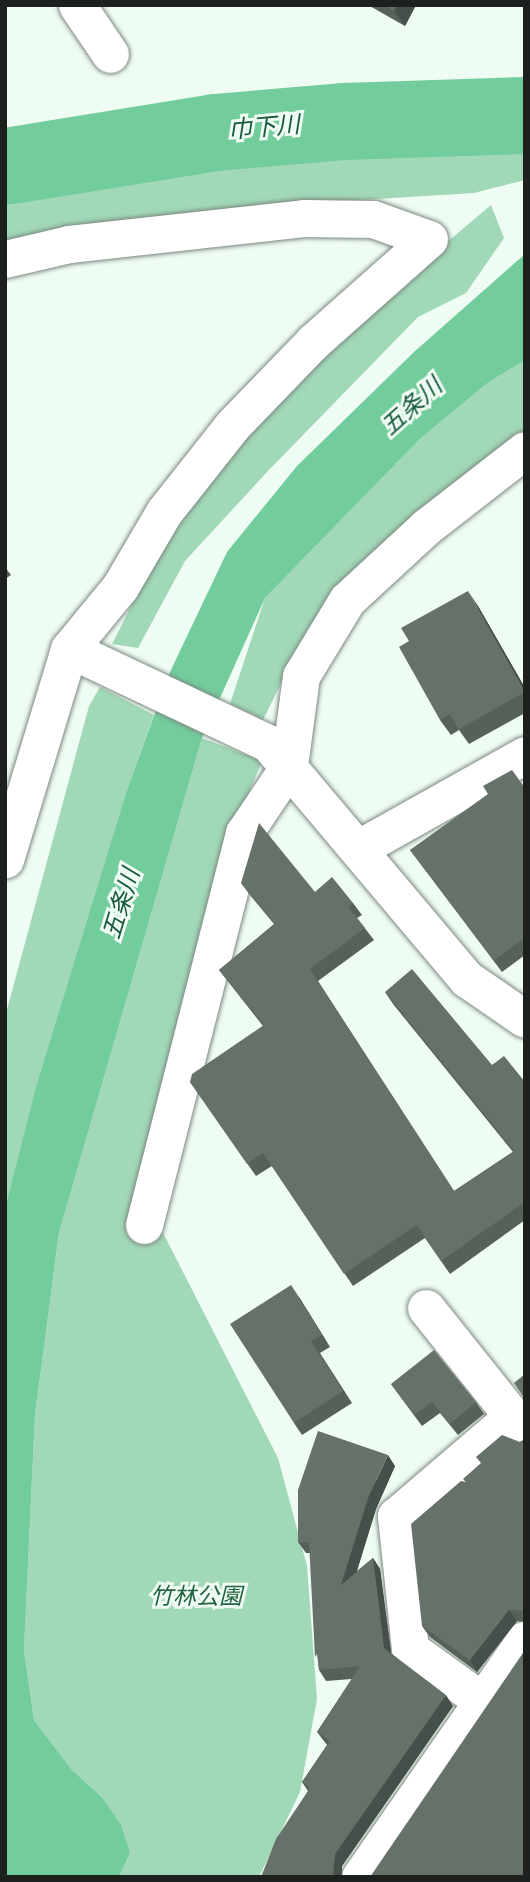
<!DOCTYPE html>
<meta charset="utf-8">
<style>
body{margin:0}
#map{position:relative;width:530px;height:1882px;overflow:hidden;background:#effcf3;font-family:Bitter,"Noto Sans JP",serif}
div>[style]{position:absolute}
.green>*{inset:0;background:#a1d8b7}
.water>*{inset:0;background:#73cc9b}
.river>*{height:77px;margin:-38.5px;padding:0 38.5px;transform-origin:38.5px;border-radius:38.5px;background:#73cc9b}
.roads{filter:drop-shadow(0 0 2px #7c8880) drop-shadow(0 0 2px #7c8880)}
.street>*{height:37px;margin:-18.5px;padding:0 18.5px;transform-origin:18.5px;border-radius:18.5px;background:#fff}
.wall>*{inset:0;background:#57615a}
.shaded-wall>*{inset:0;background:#474f4a}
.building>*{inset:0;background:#657169}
span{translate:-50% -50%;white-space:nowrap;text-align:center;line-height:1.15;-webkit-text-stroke:6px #effcf3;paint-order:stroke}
.park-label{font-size:23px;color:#226342;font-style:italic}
.water-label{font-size:24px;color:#17593a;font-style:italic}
.frame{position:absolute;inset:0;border:7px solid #1d211e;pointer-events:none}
</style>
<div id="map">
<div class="green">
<i style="clip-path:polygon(525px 151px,525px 180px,474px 193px,311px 203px,5px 253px,5px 206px,105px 184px,293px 160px)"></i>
<i style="clip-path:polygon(491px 205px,504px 238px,466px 293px,418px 317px,267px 472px,185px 561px,138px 648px,112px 644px,167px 535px,226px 453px,387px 293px)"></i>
<i style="clip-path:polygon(525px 360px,525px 434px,307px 631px,263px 720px,230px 704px,265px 598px,421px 438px,489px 382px)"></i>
<i style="clip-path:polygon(100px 687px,154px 715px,128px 787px,5px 1209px,5px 1017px,89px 706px)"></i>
<i style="clip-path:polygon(202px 738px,262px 761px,239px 817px,158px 1223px,278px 1458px,307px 1566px,317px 1699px,300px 1792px,259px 1877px,119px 1877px,130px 1853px,102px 1797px,72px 1770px,34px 1720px,24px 1650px,35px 1415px,59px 1233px)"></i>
</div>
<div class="water">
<i style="clip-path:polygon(525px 254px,525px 360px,489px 382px,421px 438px,265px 598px,202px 738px,59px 1233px,35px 1415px,24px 1650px,34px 1720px,72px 1770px,102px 1797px,121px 1825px,130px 1853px,119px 1877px,5px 1877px,5px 1209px,37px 1084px,128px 787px,170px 672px,227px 552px,297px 466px,414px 352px)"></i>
</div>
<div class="river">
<i style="left:5px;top:166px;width:213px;rotate:-9.2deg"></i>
<i style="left:215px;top:132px;width:128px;rotate:-4.9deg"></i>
<i style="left:343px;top:121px;width:182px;rotate:-1.9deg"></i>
</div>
<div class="roads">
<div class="street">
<i style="left:77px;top:5px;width:59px;rotate:56deg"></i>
<i style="left:5px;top:259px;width:66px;rotate:-13.2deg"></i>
<i style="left:69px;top:244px;width:236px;rotate:-6.3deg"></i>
<i style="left:304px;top:218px;width:69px;rotate:0.8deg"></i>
<i style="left:373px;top:219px;width:59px;rotate:19.7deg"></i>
<i style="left:429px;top:239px;width:155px;rotate:138.4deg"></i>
<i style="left:313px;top:342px;width:117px;rotate:134deg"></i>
<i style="left:232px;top:426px;width:110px;rotate:128.3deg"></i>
<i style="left:164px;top:512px;width:87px;rotate:120.4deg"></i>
<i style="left:120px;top:587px;width:80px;rotate:129.4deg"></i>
<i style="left:69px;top:649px;width:220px;rotate:106.9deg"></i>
<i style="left:69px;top:649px;width:220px;rotate:25.3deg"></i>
<i style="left:268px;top:743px;width:309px;rotate:49.9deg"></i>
<i style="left:467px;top:979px;width:70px;rotate:34.6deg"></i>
<i style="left:359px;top:848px;width:190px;rotate:-29.3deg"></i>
<i style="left:144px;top:1225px;width:405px;rotate:-75.7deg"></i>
<i style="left:244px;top:833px;width:81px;rotate:-56.1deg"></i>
<i style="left:289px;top:766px;width:91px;rotate:-82.4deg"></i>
<i style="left:301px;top:676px;width:89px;rotate:-58.8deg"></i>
<i style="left:347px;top:600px;width:108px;rotate:-42.7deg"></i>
<i style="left:426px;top:527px;width:125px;rotate:-37.9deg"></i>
<i style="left:426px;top:1308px;width:159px;rotate:51.4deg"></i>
<i style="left:481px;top:1700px;width:87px;rotate:-144.3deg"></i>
<i style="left:410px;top:1649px;width:134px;rotate:-96deg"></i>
<i style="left:396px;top:1516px;width:153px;rotate:-40.5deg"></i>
<i style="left:360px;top:1877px;width:289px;rotate:-55.2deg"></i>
</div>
</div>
<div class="wall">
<i style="clip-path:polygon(368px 5px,416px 5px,405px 26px)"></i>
<i style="clip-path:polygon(5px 567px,11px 575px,5px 579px)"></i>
<i style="clip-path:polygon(478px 606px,525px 688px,525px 713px,469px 744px,459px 730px,451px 735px,440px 720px)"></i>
<i style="clip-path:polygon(525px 788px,525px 955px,502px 972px,410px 850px)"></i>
<i style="clip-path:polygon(241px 883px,315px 892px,353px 903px,362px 915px,357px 918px,374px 940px,318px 981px,454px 1191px,513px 1152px,393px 1004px,385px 992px,492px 1065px,525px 1082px,525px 1220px,450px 1274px,425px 1238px,353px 1286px,272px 1166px,256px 1176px,190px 1082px,263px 1026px,219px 970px,274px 924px,250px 895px)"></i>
<i style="clip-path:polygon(299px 1297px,330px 1347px,320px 1353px,352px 1403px,302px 1435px,294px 1423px)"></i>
<i style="clip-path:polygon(391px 1384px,476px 1402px,484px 1414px,458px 1435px,440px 1413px,422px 1426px)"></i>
<i style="clip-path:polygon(525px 1439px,525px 1622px,517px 1621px,477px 1672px,430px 1637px,422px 1626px,466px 1482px,520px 1442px)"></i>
<i style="clip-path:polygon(395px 1466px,376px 1509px,357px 1571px,373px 1558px,380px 1569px,391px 1653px,453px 1706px,342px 1866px,342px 1877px,261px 1877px,308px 1791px,302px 1782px,327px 1745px,317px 1732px,352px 1679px,326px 1681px,319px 1670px,310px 1553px,306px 1553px,298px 1542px)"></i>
</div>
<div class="shaded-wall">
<i style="clip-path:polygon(397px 5px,416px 5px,405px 26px,394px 11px)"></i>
<i style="clip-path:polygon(468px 591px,478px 606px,525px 688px,525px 692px)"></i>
<i style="clip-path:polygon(291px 1285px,299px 1297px,330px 1347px,322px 1335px)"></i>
<i style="clip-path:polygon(388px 1455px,395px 1466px,376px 1509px,349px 1596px,341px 1585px,368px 1498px)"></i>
<i style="clip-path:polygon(373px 1558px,380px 1569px,392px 1659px,384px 1648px)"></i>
<i style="clip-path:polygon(509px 1610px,517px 1621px,477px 1672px,470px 1660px)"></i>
<i style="clip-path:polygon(446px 1695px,453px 1706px,342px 1866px,342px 1877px,335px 1877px,333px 1875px,335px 1854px)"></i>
</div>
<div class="building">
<i style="clip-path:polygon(384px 5px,397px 5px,394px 11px)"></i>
<i style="clip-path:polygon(468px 591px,525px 692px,459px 729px,450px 714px,440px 720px,399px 647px,409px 641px,401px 628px)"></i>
<i style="clip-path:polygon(512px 770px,525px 788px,525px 938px,494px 960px,410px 850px,488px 794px,483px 786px)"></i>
<i style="clip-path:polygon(259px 823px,315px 892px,332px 877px,353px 903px,348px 907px,365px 928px,310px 969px,454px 1191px,514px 1151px,385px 992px,412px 969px,492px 1065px,504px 1056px,525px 1082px,525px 1202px,441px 1261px,417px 1225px,344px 1274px,263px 1153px,247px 1164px,190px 1082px,192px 1074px,264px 1025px,219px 970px,275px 924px,241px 883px)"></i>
<i style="clip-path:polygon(291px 1285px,322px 1335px,311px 1341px,343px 1391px,294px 1423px,230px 1324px)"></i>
<i style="clip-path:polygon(434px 1350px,476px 1402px,450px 1424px,432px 1402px,414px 1415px,391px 1384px)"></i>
<i style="clip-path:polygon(525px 1374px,525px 1399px,514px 1383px)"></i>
<i style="clip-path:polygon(318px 1431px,388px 1455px,368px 1498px,341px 1585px,373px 1558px,384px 1648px,446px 1695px,335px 1854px,333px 1875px,336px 1877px,261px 1877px,276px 1839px,310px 1788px,302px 1782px,330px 1741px,317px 1732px,360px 1666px,319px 1670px,317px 1654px,315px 1657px,309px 1542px,298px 1542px,298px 1490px)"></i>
<i style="clip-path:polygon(502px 1435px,520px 1442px,525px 1439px,525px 1611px,509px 1610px,470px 1660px,422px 1626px,411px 1524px,461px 1481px,466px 1482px,463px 1479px,481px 1463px,476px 1457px)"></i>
<i style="clip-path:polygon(525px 1650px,525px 1877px,370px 1877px)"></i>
</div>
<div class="park-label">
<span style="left:196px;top:1596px">竹林公園</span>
</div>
<div class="water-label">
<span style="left:264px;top:128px;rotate:-5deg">巾下川</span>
<span style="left:412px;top:407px;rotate:-42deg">五条川</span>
<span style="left:122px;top:904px;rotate:-73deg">五条川</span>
</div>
<div class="frame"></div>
</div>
